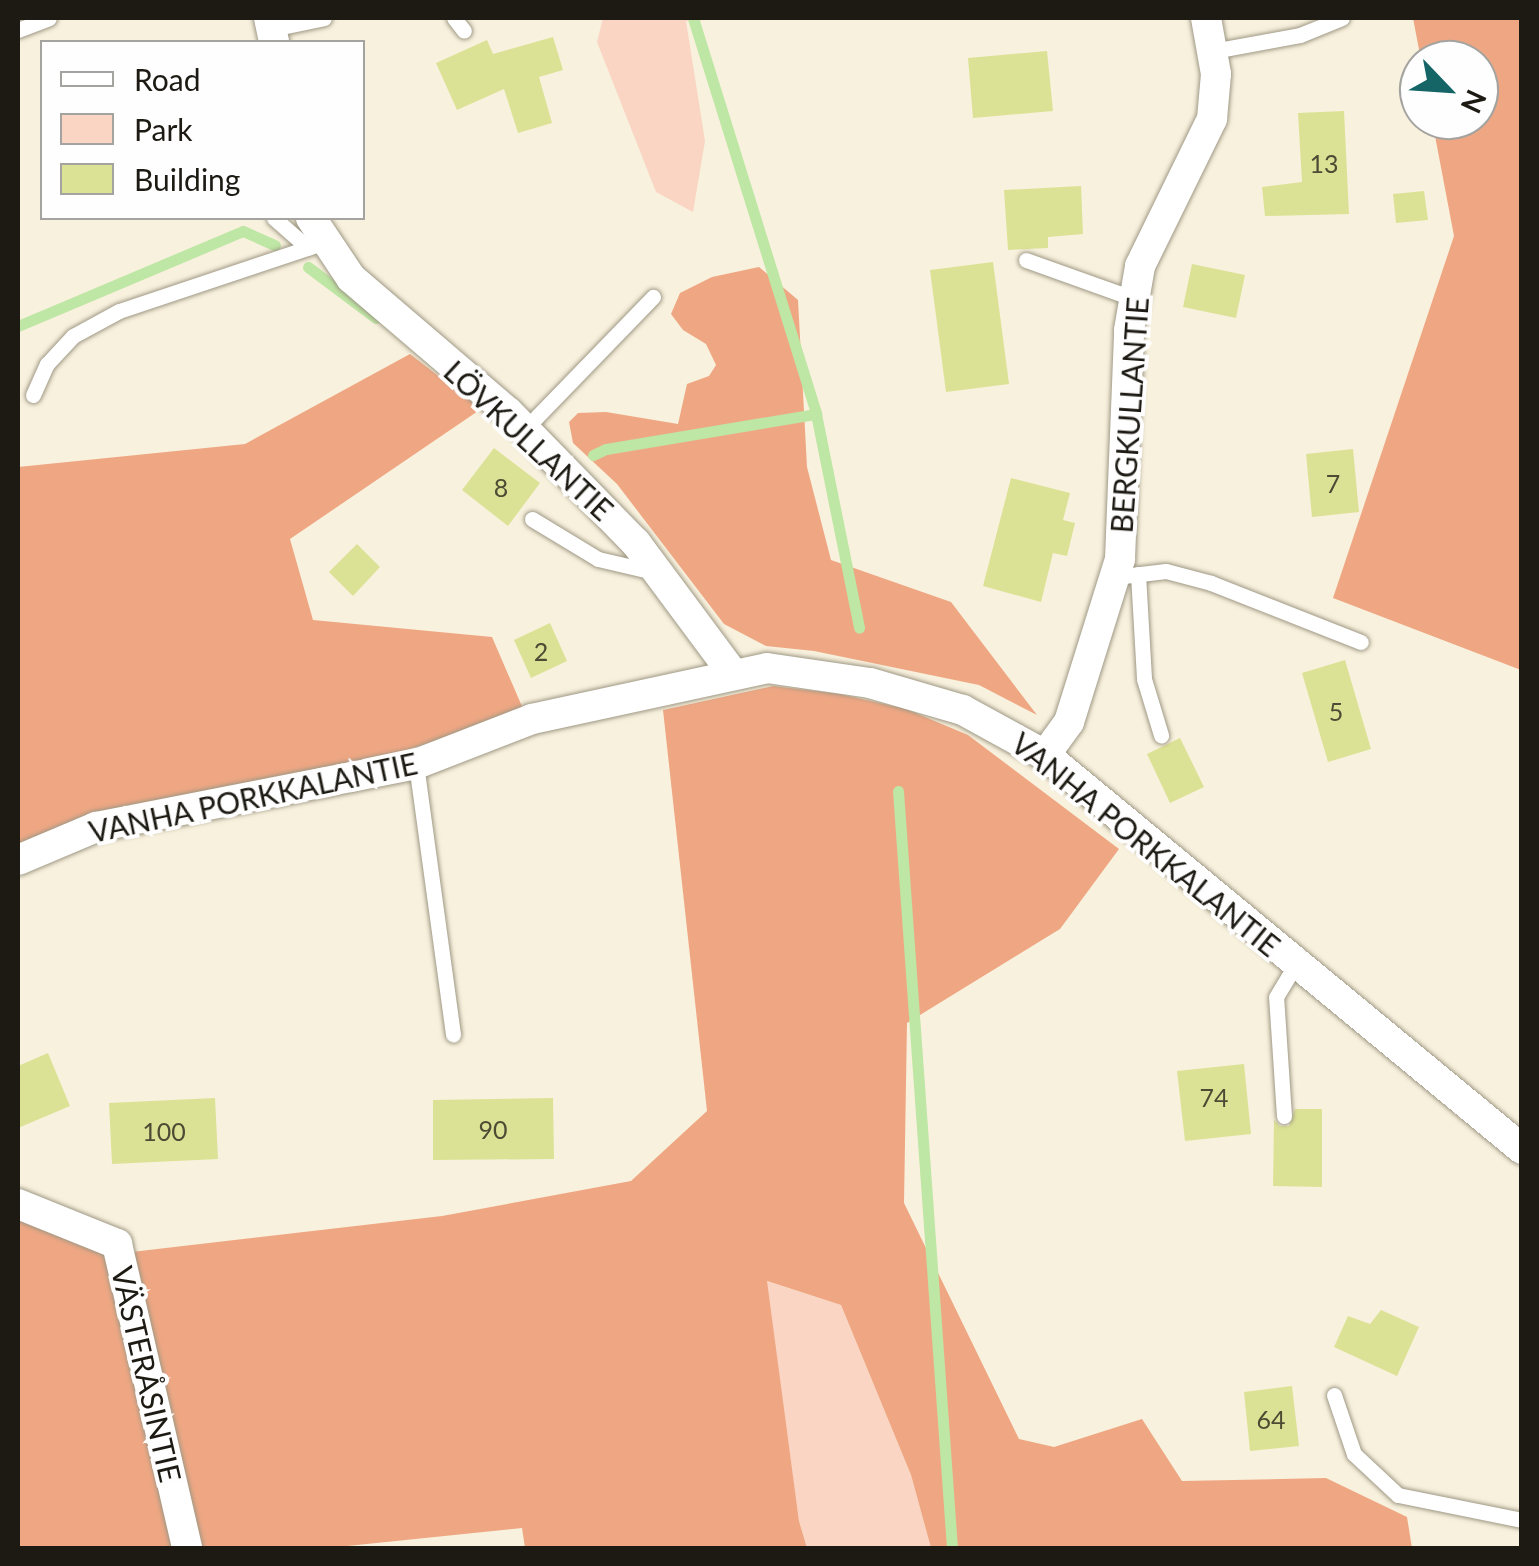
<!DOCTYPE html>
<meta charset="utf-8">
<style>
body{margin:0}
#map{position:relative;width:1539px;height:1566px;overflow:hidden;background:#f8f1dd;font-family:Lato,sans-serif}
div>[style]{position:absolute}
.green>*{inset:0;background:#fad5c4}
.forest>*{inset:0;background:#efa783}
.stream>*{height:11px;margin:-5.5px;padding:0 5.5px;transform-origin:5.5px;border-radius:5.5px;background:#bee6a4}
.building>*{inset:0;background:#dce295}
.roads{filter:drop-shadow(0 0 2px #9e9885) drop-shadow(0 0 2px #9e9885)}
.service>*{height:15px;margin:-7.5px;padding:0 7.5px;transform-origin:7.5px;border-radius:7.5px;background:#fff}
.minor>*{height:30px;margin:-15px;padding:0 15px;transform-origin:15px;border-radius:15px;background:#fff}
span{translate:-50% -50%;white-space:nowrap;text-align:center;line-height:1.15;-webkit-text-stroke:8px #fefefe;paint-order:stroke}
.number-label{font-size:25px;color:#4c4c34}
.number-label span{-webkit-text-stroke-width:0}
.street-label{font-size:30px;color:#1c1a13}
.frame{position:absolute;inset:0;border:20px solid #1c1a13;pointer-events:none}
.legend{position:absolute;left:40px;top:40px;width:325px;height:180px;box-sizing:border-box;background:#fefefe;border:2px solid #a4a3a0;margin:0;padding:12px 18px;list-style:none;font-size:30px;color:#1c1a13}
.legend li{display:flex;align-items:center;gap:20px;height:50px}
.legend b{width:50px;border:2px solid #a4a3a0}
.north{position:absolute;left:1399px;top:40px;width:100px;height:100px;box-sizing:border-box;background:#fefefe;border:2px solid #a4a3a0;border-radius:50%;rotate:115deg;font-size:28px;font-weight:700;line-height:40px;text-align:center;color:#1c1a13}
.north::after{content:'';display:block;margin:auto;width:35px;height:45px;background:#156567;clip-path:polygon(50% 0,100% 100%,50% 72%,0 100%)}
</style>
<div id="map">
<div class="green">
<i style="clip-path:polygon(603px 18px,752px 18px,686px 21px,705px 141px,693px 212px,656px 192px,597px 42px)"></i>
<i style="clip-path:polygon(766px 1281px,841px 1305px,911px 1475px,931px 1548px,807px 1548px,799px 1521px)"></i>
</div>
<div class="forest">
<i style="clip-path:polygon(1413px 18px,1521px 18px,1521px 670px,1333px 598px,1454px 236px,1432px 120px,1479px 120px,1479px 60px,1421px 60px)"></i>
<i style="clip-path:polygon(759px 267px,798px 300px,807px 467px,831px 560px,951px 602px,1037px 715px,979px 685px,814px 651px,766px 646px,724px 624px,617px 484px,573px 443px,569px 422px,578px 413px,606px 412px,678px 424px,687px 384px,709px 376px,716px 365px,706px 344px,683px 330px,671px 314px,680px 293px,712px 277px)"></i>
<i style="clip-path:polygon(410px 354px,481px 409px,290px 539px,313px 620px,492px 637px,524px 711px,380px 759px,18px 849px,18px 467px,245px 444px)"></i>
<i style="clip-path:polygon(773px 686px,840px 694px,906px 709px,968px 735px,1119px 849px,1060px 929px,907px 1023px,904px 1203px,1019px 1439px,1054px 1447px,1142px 1419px,1182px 1481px,1326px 1478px,1407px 1517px,1412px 1548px,931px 1548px,911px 1475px,841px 1305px,767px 1281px,799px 1521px,807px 1548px,525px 1548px,522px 1528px,328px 1548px,194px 1548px,123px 1253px,442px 1216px,631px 1181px,707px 1111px,663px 710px)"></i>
<i style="clip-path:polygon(18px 1216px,109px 1254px,180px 1548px,18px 1548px)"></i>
</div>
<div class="stream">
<i style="left:693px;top:18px;width:415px;rotate:72.7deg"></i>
<i style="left:308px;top:267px;width:85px;rotate:36.9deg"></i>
<i style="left:18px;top:326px;width:244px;rotate:-22.9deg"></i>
<i style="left:243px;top:231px;width:35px;rotate:24deg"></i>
<i style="left:593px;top:455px;width:14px;rotate:-25deg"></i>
<i style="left:606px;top:449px;width:213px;rotate:-9.5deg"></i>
<i style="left:816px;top:414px;width:218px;rotate:78.6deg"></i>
<i style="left:898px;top:791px;width:759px;rotate:85.92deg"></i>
</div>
<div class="building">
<i style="clip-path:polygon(553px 37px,563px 70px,539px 77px,552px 123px,518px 133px,504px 89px,457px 110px,436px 63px,487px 40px,493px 54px)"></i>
<i style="clip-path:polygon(1047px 51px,1053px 111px,973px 118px,968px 58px)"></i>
<i style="clip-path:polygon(1344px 111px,1349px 214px,1265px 216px,1262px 187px,1302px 182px,1298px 113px)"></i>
<i style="clip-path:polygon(1081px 186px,1083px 234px,1048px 237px,1048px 248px,1008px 250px,1004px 190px)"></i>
<i style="clip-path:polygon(1424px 191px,1428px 220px,1396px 223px,1393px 194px)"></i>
<i style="clip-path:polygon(993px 262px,1009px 384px,946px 392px,930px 270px)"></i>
<i style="clip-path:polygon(1192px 264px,1245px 275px,1236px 318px,1183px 307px)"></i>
<i style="clip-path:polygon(494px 448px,540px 483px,508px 526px,462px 490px)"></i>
<i style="clip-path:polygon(1353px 449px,1359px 512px,1312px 517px,1306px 454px)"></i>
<i style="clip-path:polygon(1011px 478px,1070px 493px,1063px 520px,1075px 523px,1067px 556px,1053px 553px,1041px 602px,983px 586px)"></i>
<i style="clip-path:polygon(357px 544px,380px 567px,353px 596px,329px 572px)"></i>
<i style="clip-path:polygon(550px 623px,567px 661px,531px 678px,514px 640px)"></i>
<i style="clip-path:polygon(1345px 660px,1371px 749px,1328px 762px,1302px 673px)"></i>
<i style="clip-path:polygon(1180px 738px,1204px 787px,1170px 803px,1147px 754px)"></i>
<i style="clip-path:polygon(48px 1053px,70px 1106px,18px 1128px,18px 1066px)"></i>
<i style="clip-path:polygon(1244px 1064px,1251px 1134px,1185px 1141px,1177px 1071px)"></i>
<i style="clip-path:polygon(215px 1098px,218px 1159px,112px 1164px,109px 1103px)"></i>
<i style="clip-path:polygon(553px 1098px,554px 1159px,433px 1160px,433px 1100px)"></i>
<i style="clip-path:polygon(1295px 1109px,1322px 1109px,1322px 1187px,1273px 1186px,1274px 1120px,1280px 1126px,1289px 1126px)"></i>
<i style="clip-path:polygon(1381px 1310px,1419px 1327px,1397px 1376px,1334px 1347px,1348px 1316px,1370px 1324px)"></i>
<i style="clip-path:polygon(1292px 1386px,1299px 1446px,1250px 1451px,1244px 1392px)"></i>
</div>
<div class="roads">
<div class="service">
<i style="left:454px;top:18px;width:16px;rotate:52deg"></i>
<i style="left:272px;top:29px;width:53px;rotate:-11.9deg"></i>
<i style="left:18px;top:30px;width:33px;rotate:-21deg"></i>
<i style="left:1213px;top:51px;width:88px;rotate:-10.4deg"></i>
<i style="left:1300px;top:35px;width:45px;rotate:-22deg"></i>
<i style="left:274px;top:218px;width:45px;rotate:41.4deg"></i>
<i style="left:1026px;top:260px;width:116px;rotate:19.7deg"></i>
<i style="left:33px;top:395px;width:34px;rotate:-66deg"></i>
<i style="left:47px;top:364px;width:38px;rotate:-47deg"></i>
<i style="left:73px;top:336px;width:52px;rotate:-28.5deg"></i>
<i style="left:119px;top:311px;width:217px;rotate:-18.5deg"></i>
<i style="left:525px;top:429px;width:184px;rotate:-45.9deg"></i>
<i style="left:532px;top:519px;width:77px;rotate:31.2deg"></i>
<i style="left:598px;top:559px;width:57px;rotate:13.1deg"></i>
<i style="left:1138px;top:574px;width:105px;rotate:86.7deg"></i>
<i style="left:1144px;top:679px;width:59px;rotate:73.1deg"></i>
<i style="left:1115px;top:577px;width:51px;rotate:-6.7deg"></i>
<i style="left:1166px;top:571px;width:47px;rotate:14.9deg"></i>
<i style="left:1211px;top:583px;width:161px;rotate:21.5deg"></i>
<i style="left:416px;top:764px;width:273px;rotate:82.2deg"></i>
<i style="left:1284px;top:1116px;width:119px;rotate:-93.8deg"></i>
<i style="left:1276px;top:997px;width:37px;rotate:-59deg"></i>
<i style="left:1334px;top:1395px;width:62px;rotate:71.3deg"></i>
<i style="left:1354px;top:1454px;width:60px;rotate:43deg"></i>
<i style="left:1398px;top:1495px;width:126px;rotate:11.4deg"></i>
</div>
<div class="minor">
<i style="left:269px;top:18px;width:25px;rotate:78deg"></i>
<i style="left:311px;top:218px;width:72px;rotate:56.3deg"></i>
<i style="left:351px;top:278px;width:206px;rotate:40.5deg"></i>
<i style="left:508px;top:412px;width:183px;rotate:45.7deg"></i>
<i style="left:636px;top:543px;width:164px;rotate:53.4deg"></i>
<i style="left:1045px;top:755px;width:41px;rotate:-54deg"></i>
<i style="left:1069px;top:722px;width:171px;rotate:-72.6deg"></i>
<i style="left:1120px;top:559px;width:229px;rotate:-87.7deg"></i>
<i style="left:1129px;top:330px;width:65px;rotate:-80.2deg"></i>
<i style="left:1140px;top:266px;width:164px;rotate:-63.9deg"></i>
<i style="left:1212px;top:119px;width:45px;rotate:-84.9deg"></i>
<i style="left:1216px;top:74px;width:57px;rotate:-100.1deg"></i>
<i style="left:18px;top:860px;width:85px;rotate:-22.9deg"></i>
<i style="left:96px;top:827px;width:326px;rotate:-11.1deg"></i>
<i style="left:416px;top:764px;width:124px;rotate:-21.2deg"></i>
<i style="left:532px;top:719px;width:240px;rotate:-12.2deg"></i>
<i style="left:767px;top:668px;width:104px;rotate:8.3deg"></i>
<i style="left:870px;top:683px;width:97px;rotate:16.2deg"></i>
<i style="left:963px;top:710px;width:94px;rotate:28.8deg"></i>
<i style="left:1045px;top:755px;width:619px;rotate:39.56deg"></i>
<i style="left:18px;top:1204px;width:107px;rotate:22deg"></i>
<i style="left:117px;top:1244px;width:312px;rotate:77deg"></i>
</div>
</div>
<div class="number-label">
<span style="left:1324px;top:163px">13</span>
<span style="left:1333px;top:483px">7</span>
<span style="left:501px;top:487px">8</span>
<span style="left:541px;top:651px">2</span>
<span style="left:1336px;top:711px">5</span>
<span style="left:1214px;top:1097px">74</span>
<span style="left:493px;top:1129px">90</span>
<span style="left:164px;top:1131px">100</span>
<span style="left:1271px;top:1419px">64</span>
</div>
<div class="street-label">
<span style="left:1129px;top:415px;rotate:-86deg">BERGKULLANTIE</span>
<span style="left:529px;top:440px;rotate:43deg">LÖVKULLANTIE</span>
<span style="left:253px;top:797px;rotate:-12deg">VANHA PORKKALANTIE</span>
<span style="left:1146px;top:844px;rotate:39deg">VANHA PORKKALANTIE</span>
<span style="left:147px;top:1374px;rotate:77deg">VÄSTERÅSINTIE</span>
</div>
<div class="frame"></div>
<ul class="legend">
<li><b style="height:12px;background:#fff"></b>Road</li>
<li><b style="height:28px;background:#fad5c4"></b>Park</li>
<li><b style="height:28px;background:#dce295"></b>Building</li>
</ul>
<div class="north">N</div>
</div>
